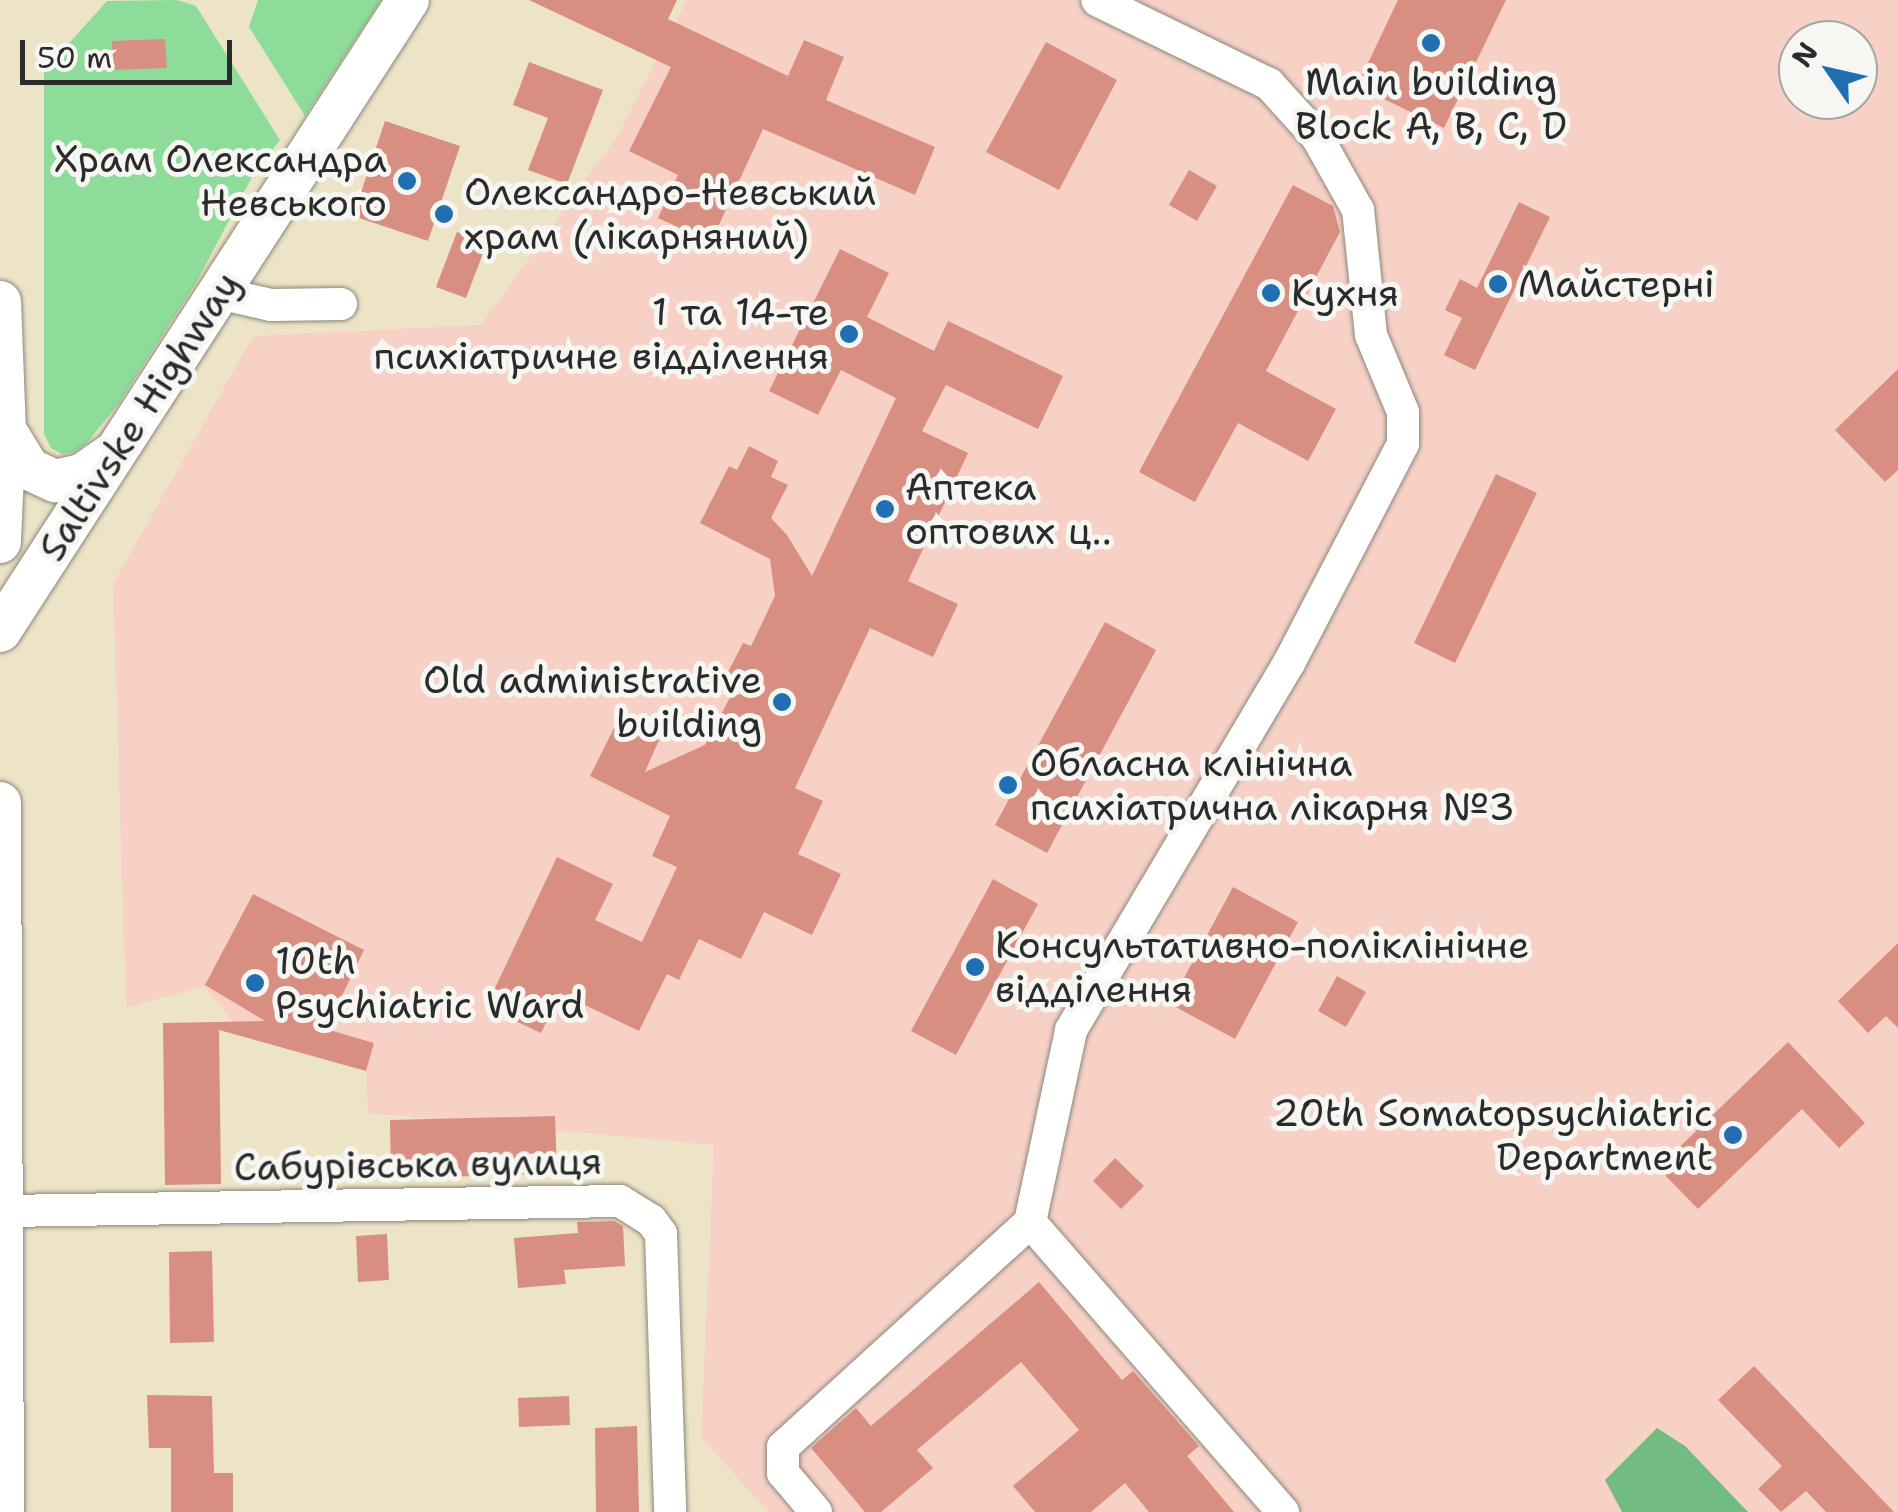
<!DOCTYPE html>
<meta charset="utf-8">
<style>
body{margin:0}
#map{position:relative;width:1898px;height:1512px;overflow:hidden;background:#ede4c8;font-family:"Shantell Sans",sans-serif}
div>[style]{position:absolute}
.built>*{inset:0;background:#f7d1c6}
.green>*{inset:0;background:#8edc9a}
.forest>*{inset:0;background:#72bc82}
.building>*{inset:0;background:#d88f82}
.roads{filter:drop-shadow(0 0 2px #8c887a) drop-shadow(0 0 2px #8c887a)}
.minor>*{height:32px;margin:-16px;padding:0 16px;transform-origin:16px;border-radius:16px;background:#fff}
.major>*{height:42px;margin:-21px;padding:0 21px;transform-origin:21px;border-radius:21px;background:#fff}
.dots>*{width:28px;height:28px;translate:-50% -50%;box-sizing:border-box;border:5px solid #f6f6f2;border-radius:50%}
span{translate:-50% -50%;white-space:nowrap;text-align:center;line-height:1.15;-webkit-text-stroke:10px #f6f6f2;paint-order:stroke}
.poi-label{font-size:38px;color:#2b2b2b}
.right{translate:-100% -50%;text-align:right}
.left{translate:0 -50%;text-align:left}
.street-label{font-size:38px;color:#2b2b2b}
.north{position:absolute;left:1778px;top:20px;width:100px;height:100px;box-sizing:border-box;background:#f6f6f2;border:2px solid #a5a5a2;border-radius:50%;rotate:304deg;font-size:28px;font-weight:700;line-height:40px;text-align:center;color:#2b2b2b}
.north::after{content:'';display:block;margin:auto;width:35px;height:45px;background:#1f6fb2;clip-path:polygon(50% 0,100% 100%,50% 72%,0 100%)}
.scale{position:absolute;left:20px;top:40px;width:212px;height:45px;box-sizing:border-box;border:5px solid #2b2b2b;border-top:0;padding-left:12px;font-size:30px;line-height:35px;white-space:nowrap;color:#2b2b2b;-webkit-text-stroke:8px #f6f6f2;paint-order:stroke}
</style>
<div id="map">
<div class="built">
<i style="clip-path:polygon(evenodd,687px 0,1898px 0,1898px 1512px,768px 1512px,701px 1437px,714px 1145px,368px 1113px,366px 1071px,243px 1036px,205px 986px,126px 1008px,113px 584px,253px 336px,481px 325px,618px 135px,687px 0,1798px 40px,1858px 40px,1858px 100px,1798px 100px,1798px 40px)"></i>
</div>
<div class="green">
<i style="clip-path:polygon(177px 0,196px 6px,280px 140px,252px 177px,196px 283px,119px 403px,87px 443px,74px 452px,62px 454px,51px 448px,44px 434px,44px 71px,107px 1px)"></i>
<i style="clip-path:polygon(258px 0,381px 0,305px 116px,249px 27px)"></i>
</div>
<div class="forest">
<i style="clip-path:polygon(1657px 1428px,1685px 1446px,1748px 1512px,1622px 1512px,1605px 1480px)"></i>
</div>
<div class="building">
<i style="clip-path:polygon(529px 0,677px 0,668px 19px,788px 76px,804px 40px,844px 57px,826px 100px,935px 147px,915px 195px,763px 129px,711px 242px,658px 218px,678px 175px,629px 151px,671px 67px)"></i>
<i style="clip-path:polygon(1398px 0,1506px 0,1444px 128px,1357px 86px)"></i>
<i style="clip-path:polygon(165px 39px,167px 68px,113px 70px,112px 41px)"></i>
<i style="clip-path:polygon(1046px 42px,1117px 80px,1059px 190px,986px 152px)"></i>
<i style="clip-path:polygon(529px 62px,603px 90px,567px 184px,528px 170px,548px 118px,513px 105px)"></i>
<i style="clip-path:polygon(385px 121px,460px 146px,428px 241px,353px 216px)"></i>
<i style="clip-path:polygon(1189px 170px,1217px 186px,1197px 221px,1169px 205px)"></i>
<i style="clip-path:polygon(1293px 185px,1333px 206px,1340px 232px,1266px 371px,1336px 409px,1308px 461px,1238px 423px,1195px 502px,1139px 472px)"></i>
<i style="clip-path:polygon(1519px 202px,1550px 217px,1475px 370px,1444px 355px,1462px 318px,1445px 310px,1460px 279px,1477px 288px)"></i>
<i style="clip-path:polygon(457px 232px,487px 243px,466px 298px,436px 287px)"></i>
<i style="clip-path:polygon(840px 249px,889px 273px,867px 317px,934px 351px,948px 321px,1063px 376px,1038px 429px,946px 385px,922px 431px,968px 453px,908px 581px,958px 604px,933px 657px,870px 628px,795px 788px,823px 801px,798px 854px,841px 874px,812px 935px,764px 912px,741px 959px,699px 939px,679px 980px,667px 974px,639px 1031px,560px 993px,541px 1033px,486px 1007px,557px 857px,613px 884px,595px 920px,642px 942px,677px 867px,652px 856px,670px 816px,590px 776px,618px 720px,659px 740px,645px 772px,705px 745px,737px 684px,725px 678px,743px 643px,751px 646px,775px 596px,770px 559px,700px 523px,729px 466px,737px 470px,749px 446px,778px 461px,771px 477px,788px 485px,771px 518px,787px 535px,812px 576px,896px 398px,841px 370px,818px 415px,769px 391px)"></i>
<i style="clip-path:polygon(1898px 369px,1898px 470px,1885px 482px,1835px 430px)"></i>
<i style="clip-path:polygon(1496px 474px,1537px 493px,1455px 663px,1414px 643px)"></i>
<i style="clip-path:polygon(1105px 622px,1156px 650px,1047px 853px,995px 825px)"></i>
<i style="clip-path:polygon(993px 879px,1038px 904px,956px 1055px,911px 1031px)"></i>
<i style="clip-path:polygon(1233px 887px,1298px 922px,1235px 1039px,1170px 1004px)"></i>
<i style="clip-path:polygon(253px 894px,364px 950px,326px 1029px,374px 1043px,366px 1071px,219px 1030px,221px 1184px,165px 1185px,163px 1023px,265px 1021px,205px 985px)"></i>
<i style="clip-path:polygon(1898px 943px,1898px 1028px,1886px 1016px,1868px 1033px,1838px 1001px)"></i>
<i style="clip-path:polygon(1337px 976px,1366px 992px,1346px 1027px,1318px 1011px)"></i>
<i style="clip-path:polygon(1788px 1042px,1865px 1123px,1839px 1148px,1802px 1109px,1698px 1209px,1658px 1168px)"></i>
<i style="clip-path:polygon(555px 1116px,557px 1174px,391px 1178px,390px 1120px)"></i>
<i style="clip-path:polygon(1115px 1158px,1144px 1186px,1121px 1209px,1093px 1181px)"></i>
<i style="clip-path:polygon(614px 1221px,623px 1226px,625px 1266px,564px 1270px,566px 1284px,518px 1288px,514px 1238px,578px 1233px,577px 1222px)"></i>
<i style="clip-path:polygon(387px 1234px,389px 1280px,358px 1282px,356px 1236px)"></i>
<i style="clip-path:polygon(212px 1251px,214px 1342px,170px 1343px,169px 1252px)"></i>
<i style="clip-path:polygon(1039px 1282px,1122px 1380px,1133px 1371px,1199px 1446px,1187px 1456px,1234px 1512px,1149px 1512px,1125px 1483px,1091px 1512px,1035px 1512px,1013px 1486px,1079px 1430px,1021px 1362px,917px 1450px,933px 1468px,881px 1512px,865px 1512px,811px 1448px,856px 1408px,871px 1426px)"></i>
<i style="clip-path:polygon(1754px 1366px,1894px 1512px,1826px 1512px,1806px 1491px,1781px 1512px,1758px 1489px,1782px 1466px,1718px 1400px)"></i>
<i style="clip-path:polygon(147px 1395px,212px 1396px,214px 1473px,233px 1473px,233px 1512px,171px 1512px,171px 1448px,149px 1448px)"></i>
<i style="clip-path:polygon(569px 1396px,570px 1425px,519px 1427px,518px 1398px)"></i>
<i style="clip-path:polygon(637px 1426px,639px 1512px,596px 1512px,595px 1428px)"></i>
</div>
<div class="roads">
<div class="minor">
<i style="left:218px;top:293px;width:54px;rotate:12.8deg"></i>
<i style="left:271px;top:305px;width:70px;rotate:-0.8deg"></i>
<i style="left:5px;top:1211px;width:615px;rotate:-0.93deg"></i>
<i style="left:620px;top:1201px;width:36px;rotate:32deg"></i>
<i style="left:651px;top:1220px;width:17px;rotate:54deg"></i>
<i style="left:661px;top:1234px;width:278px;rotate:88.1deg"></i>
<i style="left:1030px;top:1222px;width:196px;rotate:-77.9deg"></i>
<i style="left:1071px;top:1030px;width:427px;rotate:-59.3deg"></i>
<i style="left:1289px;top:663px;width:247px;rotate:-62.5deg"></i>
<i style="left:1403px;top:444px;width:32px;rotate:-90deg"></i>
<i style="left:1403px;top:412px;width:83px;rotate:-112.6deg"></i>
<i style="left:1371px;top:335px;width:126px;rotate:-95.9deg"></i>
<i style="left:1358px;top:210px;width:84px;rotate:-119.3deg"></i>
<i style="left:1317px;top:137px;width:72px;rotate:-132.2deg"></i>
<i style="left:1269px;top:84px;width:191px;rotate:-154deg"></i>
<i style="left:816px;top:1512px;width:51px;rotate:-130.2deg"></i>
<i style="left:783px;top:1473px;width:26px;rotate:-90deg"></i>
<i style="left:783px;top:1447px;width:334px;rotate:-42.3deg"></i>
<i style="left:1030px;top:1222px;width:385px;rotate:48.9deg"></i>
</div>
<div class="major">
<i style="left:0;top:302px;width:128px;rotate:87.8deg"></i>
<i style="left:5px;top:430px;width:112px;rotate:92.6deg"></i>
<i style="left:5px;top:430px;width:46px;rotate:58.4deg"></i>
<i style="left:29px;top:469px;width:29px;rotate:25deg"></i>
<i style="left:55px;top:481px;width:28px;rotate:-13deg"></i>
<i style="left:82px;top:475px;width:35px;rotate:-35deg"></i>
<i style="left:0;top:631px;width:751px;rotate:-57.11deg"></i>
<i style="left:0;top:803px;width:709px;rotate:89.76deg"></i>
</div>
</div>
<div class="dots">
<i style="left:1431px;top:43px;background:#1f6fb2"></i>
<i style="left:407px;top:181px;background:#1f6fb2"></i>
<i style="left:444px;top:214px;background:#1f6fb2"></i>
<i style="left:1498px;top:284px;background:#1f6fb2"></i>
<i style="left:1271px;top:293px;background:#1f6fb2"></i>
<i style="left:849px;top:334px;background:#1f6fb2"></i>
<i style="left:885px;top:509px;background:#1f6fb2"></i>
<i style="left:782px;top:702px;background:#1f6fb2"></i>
<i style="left:1008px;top:785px;background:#1f6fb2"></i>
<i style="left:975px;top:967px;background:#1f6fb2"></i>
<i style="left:255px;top:983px;background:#1f6fb2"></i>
<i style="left:1733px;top:1135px;background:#1f6fb2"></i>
</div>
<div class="poi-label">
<span style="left:1431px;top:104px">Main building<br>Block A, B, C, D</span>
<span class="right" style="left:387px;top:181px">Храм Олександра<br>Невського</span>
<span class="left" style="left:464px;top:214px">Олександро-Невський<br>храм (лікарняний)</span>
<span class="left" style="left:1518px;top:284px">Майстерні</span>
<span class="left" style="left:1291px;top:293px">Кухня</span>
<span class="right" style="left:829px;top:334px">1 та 14-те<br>психіатричне відділення</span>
<span class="left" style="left:905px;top:509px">Аптека<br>оптових ц‥</span>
<span class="right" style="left:762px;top:702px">Old administrative<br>building</span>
<span class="left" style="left:1030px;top:785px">Обласна клінічна<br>психіатрична лікарня №3</span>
<span class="left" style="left:995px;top:967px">Консультативно-поліклінічне<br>відділення</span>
<span class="left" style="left:275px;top:983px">10th<br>Psychiatric Ward</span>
<span class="right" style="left:1713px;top:1135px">20th Somatopsychiatric<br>Department</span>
</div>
<div class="street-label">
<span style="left:139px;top:416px;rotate:-57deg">Saltivske Highway</span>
<span style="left:418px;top:1164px;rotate:-1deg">Сабурівська вулиця</span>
</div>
<div class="north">N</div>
<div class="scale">50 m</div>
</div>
